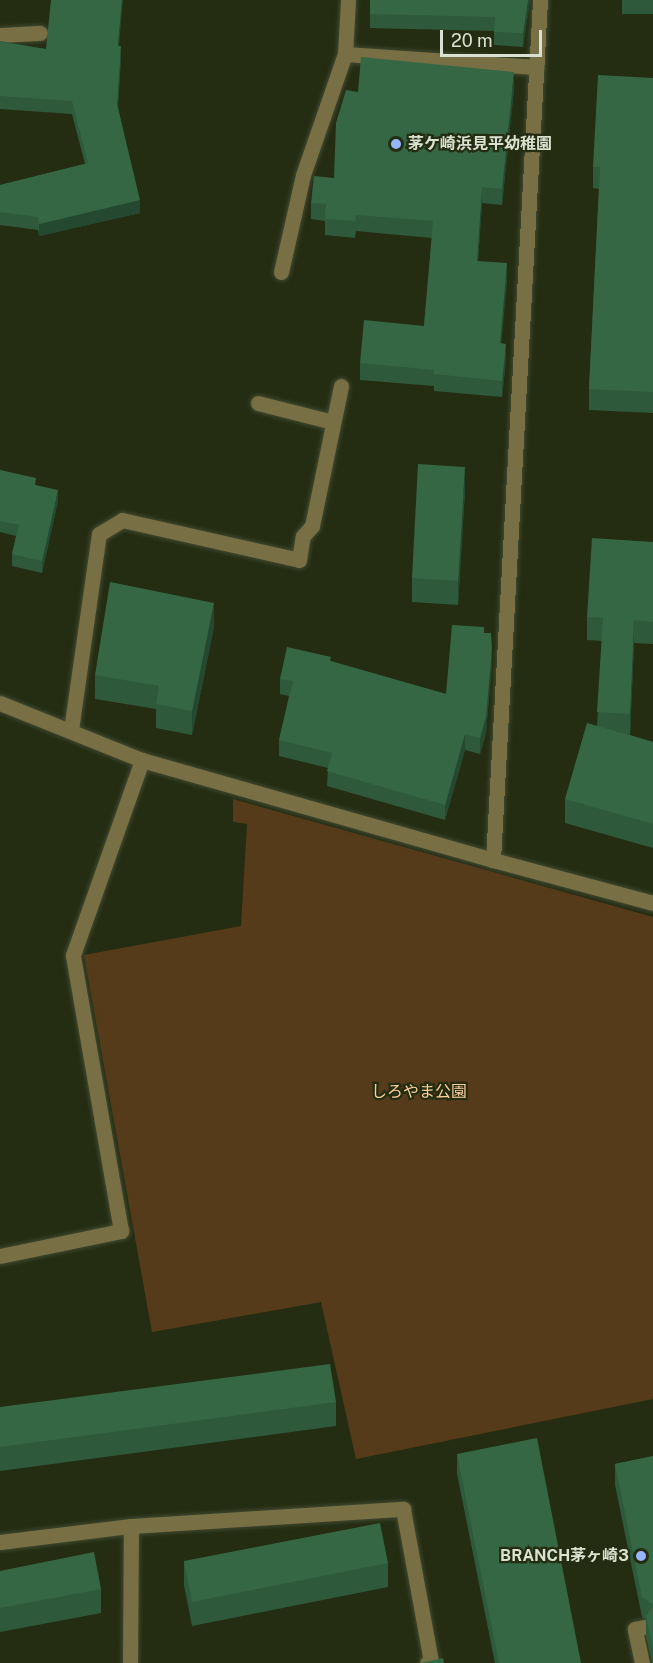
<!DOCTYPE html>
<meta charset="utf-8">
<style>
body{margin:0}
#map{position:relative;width:653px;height:1663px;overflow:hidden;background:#242d12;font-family:"Public Sans","Noto Sans JP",sans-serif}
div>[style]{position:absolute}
.green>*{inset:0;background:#563b1a}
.roads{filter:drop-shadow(0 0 2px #414a31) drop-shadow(0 0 2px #414a31)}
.minor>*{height:15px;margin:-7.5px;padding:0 7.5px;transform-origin:7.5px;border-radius:7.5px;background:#796f44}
.wall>*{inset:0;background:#2e593b}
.shaded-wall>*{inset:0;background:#254830}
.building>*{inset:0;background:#356745}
.dots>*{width:16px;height:16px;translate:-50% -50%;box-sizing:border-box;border:3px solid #242d12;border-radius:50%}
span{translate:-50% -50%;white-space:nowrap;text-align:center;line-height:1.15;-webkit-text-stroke:4.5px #242d12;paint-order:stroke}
.poi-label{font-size:16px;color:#dbe1d1;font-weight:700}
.left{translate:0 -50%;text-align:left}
.right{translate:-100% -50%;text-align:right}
.park-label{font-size:16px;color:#fdce9a}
.scale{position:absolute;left:440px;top:30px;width:102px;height:27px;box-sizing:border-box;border:3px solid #dbe1d1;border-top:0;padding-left:8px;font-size:18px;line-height:21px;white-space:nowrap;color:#dbe1d1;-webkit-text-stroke:4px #242d12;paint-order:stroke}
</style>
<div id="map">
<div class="green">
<i style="clip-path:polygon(233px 799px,653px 917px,653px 1399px,356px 1459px,321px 1302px,152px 1332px,84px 955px,241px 926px,247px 824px,233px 822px)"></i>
</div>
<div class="roads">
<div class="minor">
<i style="left:0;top:35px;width:40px;rotate:-2.9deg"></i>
<i style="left:345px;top:54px;width:192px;rotate:3.9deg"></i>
<i style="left:281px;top:272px;width:99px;rotate:-77.2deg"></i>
<i style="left:303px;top:175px;width:128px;rotate:-70.9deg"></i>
<i style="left:345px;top:54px;width:54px;rotate:-86.8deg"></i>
<i style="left:258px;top:403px;width:77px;rotate:14.2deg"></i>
<i style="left:0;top:703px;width:153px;rotate:21.9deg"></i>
<i style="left:142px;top:760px;width:365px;rotate:15.9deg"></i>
<i style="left:493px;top:860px;width:861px;rotate:-86.87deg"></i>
<i style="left:71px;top:730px;width:198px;rotate:-81.9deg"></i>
<i style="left:99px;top:534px;width:27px;rotate:-31deg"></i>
<i style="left:122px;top:520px;width:181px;rotate:12.7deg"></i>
<i style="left:299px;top:560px;width:24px;rotate:-81deg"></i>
<i style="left:303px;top:536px;width:13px;rotate:-48deg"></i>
<i style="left:312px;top:526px;width:143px;rotate:-78.3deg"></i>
<i style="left:493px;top:860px;width:166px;rotate:15deg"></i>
<i style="left:0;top:1256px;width:124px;rotate:-11.7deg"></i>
<i style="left:121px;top:1231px;width:280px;rotate:-99.9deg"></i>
<i style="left:73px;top:955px;width:207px;rotate:-70.5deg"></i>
<i style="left:0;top:1542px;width:132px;rotate:-7deg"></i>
<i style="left:131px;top:1526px;width:273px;rotate:-3.6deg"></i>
<i style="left:403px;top:1509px;width:156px;rotate:79.6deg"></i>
<i style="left:431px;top:1662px;width:4px;rotate:166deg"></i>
<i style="left:130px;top:1663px;width:137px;rotate:-89.6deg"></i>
<i style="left:642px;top:1663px;width:35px;rotate:-102deg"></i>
<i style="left:635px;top:1629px;width:9px;rotate:-13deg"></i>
</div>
</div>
<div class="wall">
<i style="clip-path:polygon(370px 0,530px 0,523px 47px,494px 45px,494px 31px,370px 28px)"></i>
<i style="clip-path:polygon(622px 0,653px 0,653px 14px,622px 14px)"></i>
<i style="clip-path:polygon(0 41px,46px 49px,119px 46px,121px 59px,118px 107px,140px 213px,39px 236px,38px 230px,0 225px,0 185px,85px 164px,72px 114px,0 109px)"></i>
<i style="clip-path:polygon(653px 78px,653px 413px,589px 410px,589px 389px,599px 189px,593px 188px,593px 167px)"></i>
<i style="clip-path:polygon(514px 89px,502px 205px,482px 203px,478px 261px,507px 280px,501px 343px,506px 360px,502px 397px,434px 391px,434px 386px,360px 380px,360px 363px,424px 326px,432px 238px,356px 231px,355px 238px,325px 235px,325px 221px,311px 219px,311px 203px,334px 178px,358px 92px)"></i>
<i style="clip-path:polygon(0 470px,36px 485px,58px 501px,42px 573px,12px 566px,12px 554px,16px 536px,0 532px)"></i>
<i style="clip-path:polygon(465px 491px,458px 605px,412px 602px,412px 578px)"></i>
<i style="clip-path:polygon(653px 542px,653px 644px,634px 643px,630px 735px,653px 742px,653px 848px,565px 823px,565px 799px,597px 726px,602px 641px,587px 640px,587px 617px)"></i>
<i style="clip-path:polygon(214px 627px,192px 735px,156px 728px,156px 709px,95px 699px,95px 675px)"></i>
<i style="clip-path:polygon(484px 633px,492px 663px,486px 733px,480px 754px,465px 750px,445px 820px,327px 786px,328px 768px,279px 756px,279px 740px,289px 696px,280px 694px,280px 679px,331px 661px,446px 694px)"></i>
<i style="clip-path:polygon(336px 1402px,336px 1426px,0 1471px,0 1407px)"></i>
<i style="clip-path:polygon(457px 1454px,581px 1663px,495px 1663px,457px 1474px)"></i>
<i style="clip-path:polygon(653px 1456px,653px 1663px,652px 1663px,646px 1636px,646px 1620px,642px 1617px,615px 1485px,615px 1464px)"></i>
<i style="clip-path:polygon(184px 1561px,388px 1563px,388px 1587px,192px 1626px,184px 1585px)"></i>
<i style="clip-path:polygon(0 1571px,101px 1589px,101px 1613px,0 1632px)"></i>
</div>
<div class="shaded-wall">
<i style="clip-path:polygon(122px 0,123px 0,118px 59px,118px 46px)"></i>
<i style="clip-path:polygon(528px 0,530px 0,523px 47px,523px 33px)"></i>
<i style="clip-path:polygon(121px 46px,121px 59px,117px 117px,117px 104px)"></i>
<i style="clip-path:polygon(514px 72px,514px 89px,502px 205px,502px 189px)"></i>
<i style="clip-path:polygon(482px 187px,482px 203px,477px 277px,477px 261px)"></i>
<i style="clip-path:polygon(140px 200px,140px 213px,39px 236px,39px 224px)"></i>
<i style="clip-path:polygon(507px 263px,507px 280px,500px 360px,500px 343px)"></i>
<i style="clip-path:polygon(506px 344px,506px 360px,502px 397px,502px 381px)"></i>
<i style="clip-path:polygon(465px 467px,465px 491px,458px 605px,458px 581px)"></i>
<i style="clip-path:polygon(58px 490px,58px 501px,42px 573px,42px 561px)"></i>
<i style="clip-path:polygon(214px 603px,214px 627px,192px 735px,192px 711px)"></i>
<i style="clip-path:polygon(634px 620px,634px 643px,630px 737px,630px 714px)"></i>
<i style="clip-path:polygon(492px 648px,492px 663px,486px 733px,480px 754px,480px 738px)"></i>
<i style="clip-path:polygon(465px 734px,465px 750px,445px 820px,445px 805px)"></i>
</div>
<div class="building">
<i style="clip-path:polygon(51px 0,122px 0,118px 46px,121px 46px,117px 104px,140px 200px,39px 224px,38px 217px,0 212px,0 185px,88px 163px,72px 101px,0 96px,0 42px,46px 49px)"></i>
<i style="clip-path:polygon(370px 0,528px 0,523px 33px,494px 32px,495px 17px,370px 14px)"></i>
<i style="clip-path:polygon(361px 57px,514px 72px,502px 189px,482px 187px,477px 261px,507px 263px,500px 343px,506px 344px,502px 381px,434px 374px,434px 370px,360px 363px,364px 320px,424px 326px,433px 221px,356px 215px,355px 221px,325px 219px,326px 204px,311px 203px,314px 176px,334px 178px,336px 123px,346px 90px,358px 92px)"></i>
<i style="clip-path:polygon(598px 75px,653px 78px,653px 392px,589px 389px,600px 167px,593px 167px)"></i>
<i style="clip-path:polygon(418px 464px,465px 467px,458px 581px,412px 578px)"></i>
<i style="clip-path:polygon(0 470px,36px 478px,35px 485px,58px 490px,42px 561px,12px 554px,19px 525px,0 521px)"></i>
<i style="clip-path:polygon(592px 538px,653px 542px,653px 622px,634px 620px,630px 714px,597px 712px,603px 618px,587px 617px)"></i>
<i style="clip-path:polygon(110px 582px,214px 603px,192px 711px,156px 704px,159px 686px,95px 675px)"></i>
<i style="clip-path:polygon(452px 625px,484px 627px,484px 633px,491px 633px,492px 648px,486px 717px,480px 738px,465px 734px,445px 805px,327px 771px,332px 753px,279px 740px,293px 681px,280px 679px,287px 647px,331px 657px,330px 661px,446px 694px)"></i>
<i style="clip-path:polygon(587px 723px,653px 742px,653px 824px,565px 799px)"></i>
<i style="clip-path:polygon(330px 1364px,336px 1402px,0 1447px,0 1407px)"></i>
<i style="clip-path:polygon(537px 1438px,581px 1663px,499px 1663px,457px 1454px)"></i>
<i style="clip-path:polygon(653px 1456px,653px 1605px,642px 1597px,615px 1464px)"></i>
<i style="clip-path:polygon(380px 1523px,388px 1563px,192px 1602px,184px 1561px)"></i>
<i style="clip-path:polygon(94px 1552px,101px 1589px,0 1608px,0 1571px)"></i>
<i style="clip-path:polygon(653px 1606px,653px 1648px,646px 1616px)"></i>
<i style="clip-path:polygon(443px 1658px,444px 1663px,420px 1663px)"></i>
</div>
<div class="dots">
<i style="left:396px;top:144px;background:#95b6fd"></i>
<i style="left:641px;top:1556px;background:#95b6fd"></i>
</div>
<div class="poi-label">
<span class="left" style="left:408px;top:144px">茅ケ崎浜見平幼稚園</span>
<span class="right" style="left:629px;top:1556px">BRANCH茅ヶ崎3</span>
</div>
<div class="park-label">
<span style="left:419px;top:1092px">しろやま公園</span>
</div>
<div class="scale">20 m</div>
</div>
